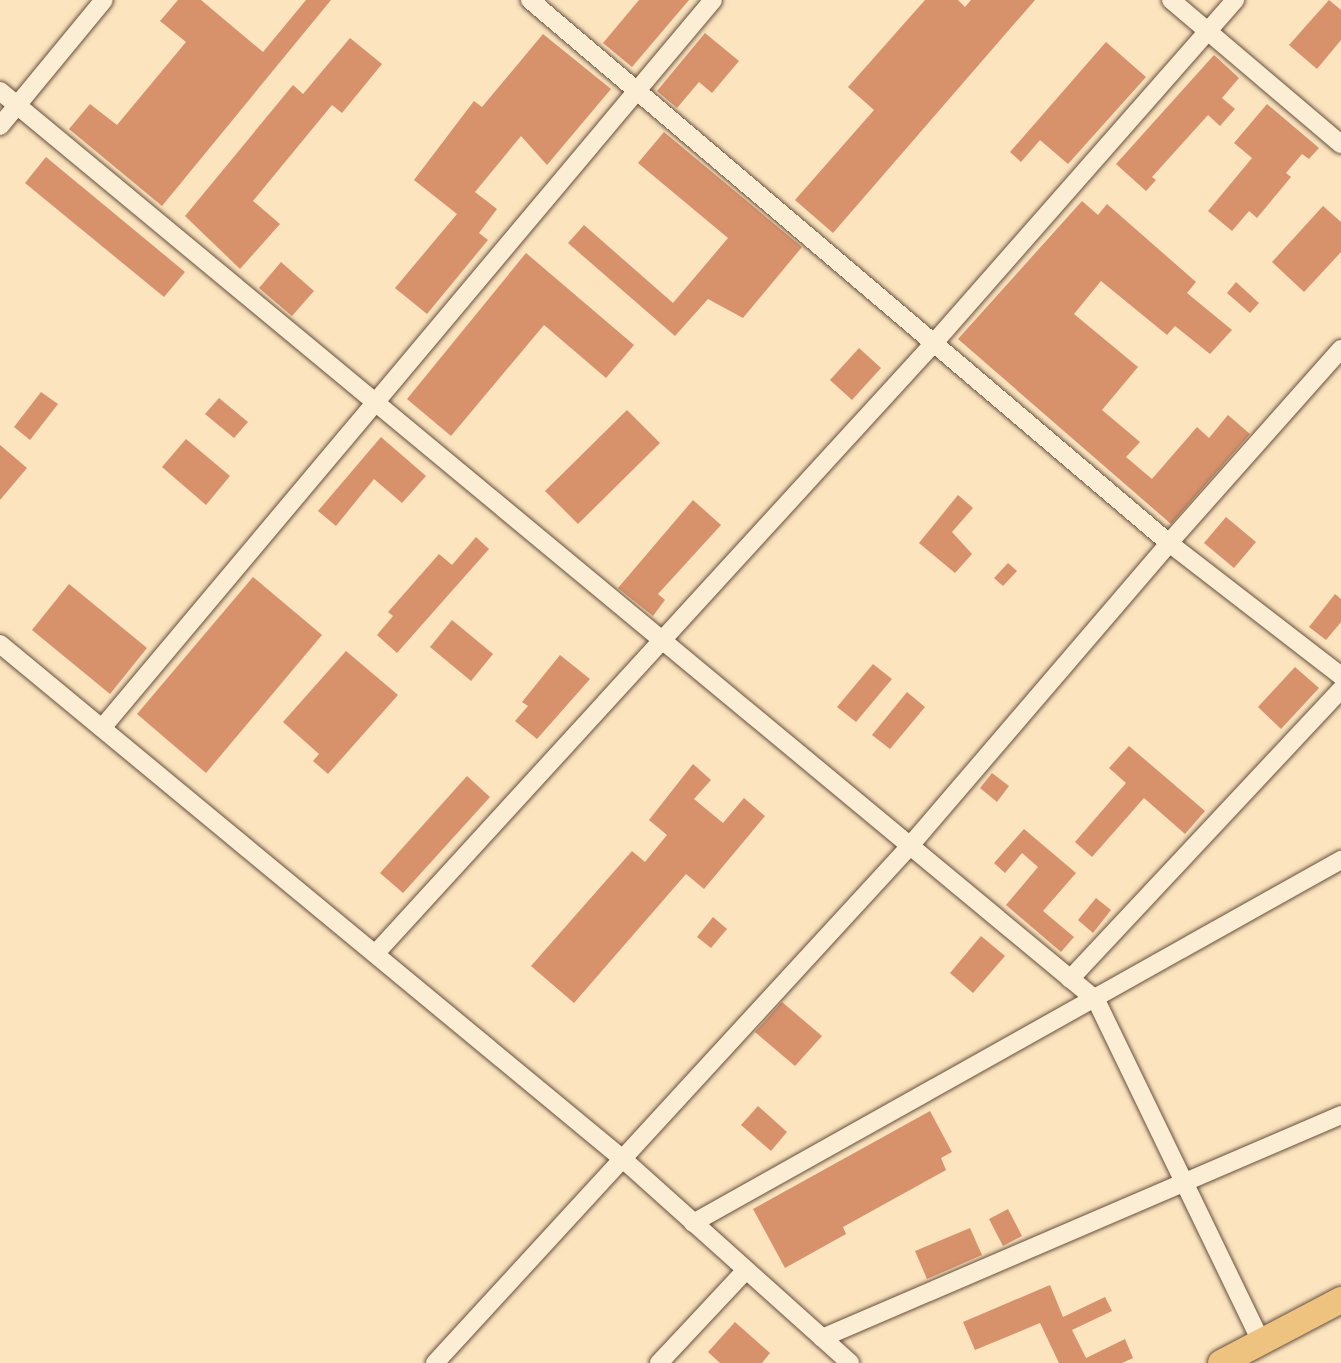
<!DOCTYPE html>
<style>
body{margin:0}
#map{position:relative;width:1341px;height:1363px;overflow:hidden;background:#fbe4be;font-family:"Gentium Book Plus",serif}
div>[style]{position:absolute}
.building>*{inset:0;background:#d7926c}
.roads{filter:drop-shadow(0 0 2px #674f3c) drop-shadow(0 0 2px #674f3c)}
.minor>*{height:18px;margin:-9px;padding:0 9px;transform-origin:9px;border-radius:9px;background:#fcedd5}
.highway>*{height:26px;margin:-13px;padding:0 13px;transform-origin:13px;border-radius:13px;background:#eec27f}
span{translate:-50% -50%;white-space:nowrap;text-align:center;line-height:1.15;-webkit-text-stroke:5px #fcedd5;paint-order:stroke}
</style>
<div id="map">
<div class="building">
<i style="clip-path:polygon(178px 0,201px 0,263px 52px,306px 0,331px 0,162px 206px,69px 129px,90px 104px,117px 125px,186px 42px,160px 21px)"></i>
<i style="clip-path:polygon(639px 0,689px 0,632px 67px,603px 43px)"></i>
<i style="clip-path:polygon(925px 0,958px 0,965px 7px,971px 0,1035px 0,833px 233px,795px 200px,874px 110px,848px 87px)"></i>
<i style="clip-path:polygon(1329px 0,1341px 10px,1341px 40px,1317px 69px,1289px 45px)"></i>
<i style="clip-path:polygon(705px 33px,739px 61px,712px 93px,699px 82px,677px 108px,657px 91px)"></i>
<i style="clip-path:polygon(543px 34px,611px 89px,547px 165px,521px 136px,475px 192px,497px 209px,479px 233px,488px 240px,427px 314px,395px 288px,457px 214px,414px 180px,474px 101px,482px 107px)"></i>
<i style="clip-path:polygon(350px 38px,382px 64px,342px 113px,332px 105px,253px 201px,280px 224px,240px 269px,185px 216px,293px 85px,303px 94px)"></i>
<i style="clip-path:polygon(1106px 42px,1146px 77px,1068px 164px,1040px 140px,1021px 162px,1010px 152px)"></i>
<i style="clip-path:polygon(1214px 55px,1239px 78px,1222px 98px,1235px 109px,1220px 126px,1208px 115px,1152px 177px,1156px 180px,1146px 191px,1116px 164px)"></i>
<i style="clip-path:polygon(1267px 104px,1319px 148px,1309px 159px,1302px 154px,1286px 173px,1291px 177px,1257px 218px,1249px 211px,1232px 231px,1208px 211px,1252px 158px,1234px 143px)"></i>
<i style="clip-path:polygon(664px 132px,802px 247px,743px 318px,708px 299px,675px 336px,568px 243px,584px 225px,673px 303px,728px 238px,638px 163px)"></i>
<i style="clip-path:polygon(46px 157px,185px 272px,164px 297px,25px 183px)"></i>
<i style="clip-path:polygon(1082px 201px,1098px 215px,1107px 204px,1196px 282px,1187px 293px,1232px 330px,1210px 354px,1175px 326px,1167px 335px,1101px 281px,1074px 314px,1138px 367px,1102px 410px,1140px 442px,1126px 457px,1152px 479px,1197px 427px,1209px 438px,1228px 415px,1250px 434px,1171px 524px,958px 339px)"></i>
<i style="clip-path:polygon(1323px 206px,1341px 222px,1341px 252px,1304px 292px,1272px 262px)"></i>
<i style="clip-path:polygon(526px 253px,634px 345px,606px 378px,544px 325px,451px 436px,407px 399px)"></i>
<i style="clip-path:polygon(281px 262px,314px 291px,292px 316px,259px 288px)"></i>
<i style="clip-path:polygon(1236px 282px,1259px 303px,1250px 313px,1227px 293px)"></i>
<i style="clip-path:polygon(859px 348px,881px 368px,852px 400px,830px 380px)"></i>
<i style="clip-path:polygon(41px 392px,58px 404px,30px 440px,14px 427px)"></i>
<i style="clip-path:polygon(219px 398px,248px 422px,234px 438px,205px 414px)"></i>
<i style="clip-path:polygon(627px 410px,660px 443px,578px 524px,545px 491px)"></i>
<i style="clip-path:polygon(381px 437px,426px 476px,402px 503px,374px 479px,336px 526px,318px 511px)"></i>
<i style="clip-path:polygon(186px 439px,230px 476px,206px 505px,162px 467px)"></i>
<i style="clip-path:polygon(0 445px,27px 468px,0 500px)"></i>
<i style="clip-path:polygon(958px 495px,973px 508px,952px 532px,972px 554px,955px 573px,919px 543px)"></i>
<i style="clip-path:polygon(693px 500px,721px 525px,658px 594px,665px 600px,653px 616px,618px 588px)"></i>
<i style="clip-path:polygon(1226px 517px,1256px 542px,1234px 568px,1204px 543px)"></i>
<i style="clip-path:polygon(476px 537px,489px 549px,397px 653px,377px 635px,393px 616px,388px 612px,439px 554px,452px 565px)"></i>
<i style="clip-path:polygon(1008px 563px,1017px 571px,1003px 586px,994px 578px)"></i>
<i style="clip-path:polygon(253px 577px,322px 635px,206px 773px,137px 714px)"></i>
<i style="clip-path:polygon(69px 584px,147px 648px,110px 694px,32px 630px)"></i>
<i style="clip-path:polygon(1335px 594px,1341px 599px,1341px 622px,1326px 640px,1309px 627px)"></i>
<i style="clip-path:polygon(452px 620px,493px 654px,471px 681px,430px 647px)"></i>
<i style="clip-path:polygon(346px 651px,398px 695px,328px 774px,313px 761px,319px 754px,283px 722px)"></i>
<i style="clip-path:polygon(560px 655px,590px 679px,537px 739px,515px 721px,528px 706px,522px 702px)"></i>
<i style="clip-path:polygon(873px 664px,892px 679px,856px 722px,837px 707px)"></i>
<i style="clip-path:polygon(1295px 667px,1319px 688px,1281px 729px,1258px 707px)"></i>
<i style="clip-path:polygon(907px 692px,925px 707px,890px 749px,872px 735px)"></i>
<i style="clip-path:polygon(1129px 746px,1205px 811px,1185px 834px,1144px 798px,1092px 857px,1075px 842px,1126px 783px,1109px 768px)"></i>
<i style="clip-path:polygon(693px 764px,711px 780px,694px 799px,723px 823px,744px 798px,765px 816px,704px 889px,686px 874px,574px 1003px,531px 966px,632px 851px,645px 862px,667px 835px,649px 820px)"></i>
<i style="clip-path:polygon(992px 773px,1009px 786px,997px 802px,980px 788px)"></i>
<i style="clip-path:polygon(467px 776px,490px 797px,403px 893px,380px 873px)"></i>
<i style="clip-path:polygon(1024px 829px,1076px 873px,1043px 911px,1074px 937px,1061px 952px,1006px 905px,1038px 867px,1022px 853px,1005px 873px,994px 863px)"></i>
<i style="clip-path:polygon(1096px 898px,1111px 910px,1093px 933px,1078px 920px)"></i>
<i style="clip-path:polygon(713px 917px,727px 929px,711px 948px,697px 937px)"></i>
<i style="clip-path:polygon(981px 936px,1005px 956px,973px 993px,950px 973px)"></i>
<i style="clip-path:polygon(782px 1002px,822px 1036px,795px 1066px,755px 1032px)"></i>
<i style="clip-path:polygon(758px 1106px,787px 1132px,771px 1151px,741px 1125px)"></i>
<i style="clip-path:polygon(930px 1111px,952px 1152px,941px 1158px,946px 1170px,843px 1227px,846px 1234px,785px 1268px,753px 1209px)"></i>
<i style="clip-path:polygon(1008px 1209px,1022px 1236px,1003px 1246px,989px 1219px)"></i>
<i style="clip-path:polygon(970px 1228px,982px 1255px,927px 1279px,915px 1251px)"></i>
<i style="clip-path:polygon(1050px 1285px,1063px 1317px,1105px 1297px,1112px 1311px,1072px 1330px,1086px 1358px,1125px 1339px,1133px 1358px,1122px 1363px,1059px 1363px,1040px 1323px,975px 1350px,963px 1322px)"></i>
<i style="clip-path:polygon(735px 1322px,770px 1353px,762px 1363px,720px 1363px,708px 1352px)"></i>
</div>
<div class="roads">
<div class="minor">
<i style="left:1171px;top:0;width:223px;rotate:40.3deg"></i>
<i style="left:0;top:91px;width:1424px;rotate:39.67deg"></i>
<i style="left:1096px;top:1000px;width:380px;rotate:64.2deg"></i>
<i style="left:0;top:126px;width:163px;rotate:-50.5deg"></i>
<i style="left:1341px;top:349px;width:259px;rotate:131.6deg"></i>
<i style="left:1169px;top:543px;width:217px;rotate:37.7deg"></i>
<i style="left:0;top:644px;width:810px;rotate:39.59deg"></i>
<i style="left:624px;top:1160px;width:304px;rotate:41.9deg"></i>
<i style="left:102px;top:728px;width:950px;rotate:-49.99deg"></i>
<i style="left:376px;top:953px;width:825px;rotate:-47.55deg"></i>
<i style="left:933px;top:344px;width:458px;rotate:-48.7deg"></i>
<i style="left:1070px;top:979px;width:397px;rotate:-46.9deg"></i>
<i style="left:693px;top:1223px;width:743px;rotate:-29.26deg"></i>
<i style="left:822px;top:1338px;width:565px;rotate:-23.25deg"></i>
<i style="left:435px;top:1363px;width:699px;rotate:-47.43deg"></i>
<i style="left:908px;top:848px;width:401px;rotate:-49.4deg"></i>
<i style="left:1169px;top:543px;width:839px;rotate:-139.64deg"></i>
<i style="left:659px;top:1363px;width:127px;rotate:-46.9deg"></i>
</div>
<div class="highway">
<i style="left:1221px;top:1363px;width:136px;rotate:-27.7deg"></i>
</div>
</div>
</div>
